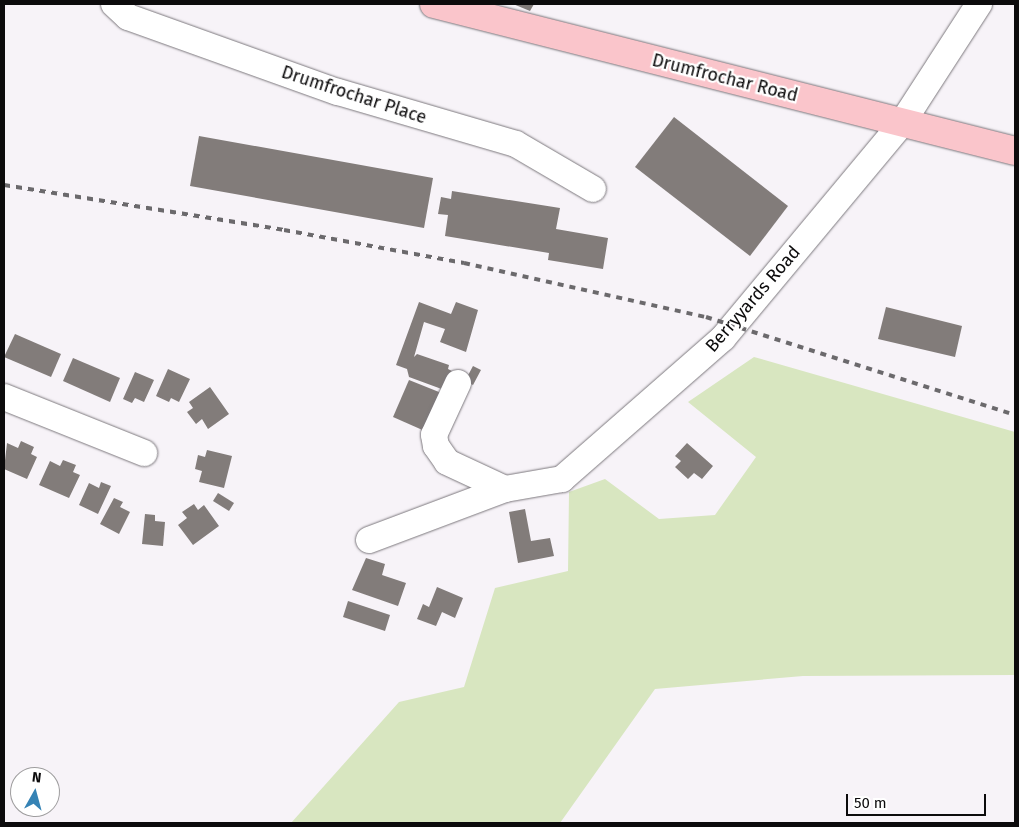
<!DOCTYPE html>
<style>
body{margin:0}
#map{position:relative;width:1019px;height:827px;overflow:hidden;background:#f7f3f8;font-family:"Fira Sans",sans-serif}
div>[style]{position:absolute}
.green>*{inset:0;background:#d8e6c0}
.building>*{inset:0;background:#827c7a}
.roads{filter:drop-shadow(0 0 1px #7c787d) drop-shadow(0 0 1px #7c787d)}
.minor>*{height:26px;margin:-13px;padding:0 13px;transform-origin:13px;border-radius:13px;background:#fff}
.major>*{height:28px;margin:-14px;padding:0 14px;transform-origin:14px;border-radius:14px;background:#fac5cb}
.rail>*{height:4px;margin-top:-2px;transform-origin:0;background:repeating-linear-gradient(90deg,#6b696c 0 6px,transparent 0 12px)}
span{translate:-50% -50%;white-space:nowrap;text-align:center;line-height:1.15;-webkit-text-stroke:4.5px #fff;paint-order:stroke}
.street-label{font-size:18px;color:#0c0b0c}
.frame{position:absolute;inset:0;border:5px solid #0c0b0c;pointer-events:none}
.north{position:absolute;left:10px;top:767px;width:50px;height:50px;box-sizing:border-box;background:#fff;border:1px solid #9e9d9e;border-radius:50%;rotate:7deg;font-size:14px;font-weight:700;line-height:20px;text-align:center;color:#0c0b0c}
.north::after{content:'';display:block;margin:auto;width:18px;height:22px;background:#3583b5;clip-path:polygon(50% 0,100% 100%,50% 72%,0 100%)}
.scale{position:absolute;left:846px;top:794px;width:140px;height:22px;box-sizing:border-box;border:2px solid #0c0b0c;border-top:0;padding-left:6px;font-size:15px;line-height:18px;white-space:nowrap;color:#0c0b0c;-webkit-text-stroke:4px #fff;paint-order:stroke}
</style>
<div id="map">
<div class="green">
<i style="clip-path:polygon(754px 357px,1015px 432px,1015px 675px,803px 676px,655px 689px,560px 823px,291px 823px,399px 702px,464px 687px,495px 588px,568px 571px,569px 492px,605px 479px,659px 519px,715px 515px,756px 457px,688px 402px)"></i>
</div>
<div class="building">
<i style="clip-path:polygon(513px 4px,534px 4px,530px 11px)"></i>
<i style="clip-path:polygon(674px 117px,788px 206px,750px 256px,635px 167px)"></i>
<i style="clip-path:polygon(199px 136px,433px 178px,424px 228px,190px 186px)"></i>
<i style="clip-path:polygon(452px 191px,560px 208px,556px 229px,608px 238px,603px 269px,548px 260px,549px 253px,445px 236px,448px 215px,438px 214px,441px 197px,451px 199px)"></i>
<i style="clip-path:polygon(419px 302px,451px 314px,456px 302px,478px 310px,466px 352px,440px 342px,445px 329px,424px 322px,414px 357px,417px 354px,449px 365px,448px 369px,454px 372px,447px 391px,409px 377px,407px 369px,396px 365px)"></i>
<i style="clip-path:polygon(886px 307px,962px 326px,955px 357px,878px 339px)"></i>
<i style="clip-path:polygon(15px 334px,61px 354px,51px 377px,4px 357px)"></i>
<i style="clip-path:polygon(73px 358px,120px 378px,110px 402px,63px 381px)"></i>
<i style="clip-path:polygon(473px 366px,481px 370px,473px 385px,465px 381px)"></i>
<i style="clip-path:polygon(168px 369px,190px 379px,179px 402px,171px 398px,169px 402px,156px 396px)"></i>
<i style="clip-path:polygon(135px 372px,154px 380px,144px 402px,135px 398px,132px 403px,123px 399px)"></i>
<i style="clip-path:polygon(409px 380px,444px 394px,427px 432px,393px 417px)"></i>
<i style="clip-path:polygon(210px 387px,229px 414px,208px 429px,202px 419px,196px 424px,187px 412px,193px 408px,189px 402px)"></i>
<i style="clip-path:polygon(21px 441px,34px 447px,31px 454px,37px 457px,27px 479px,4px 469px,7px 443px,18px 448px)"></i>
<i style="clip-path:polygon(687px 443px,713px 466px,702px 479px,694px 473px,688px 479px,675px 467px,681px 461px,675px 456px)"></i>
<i style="clip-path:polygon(207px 450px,232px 456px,224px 488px,199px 482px,202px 471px,195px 469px,198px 455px,205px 457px)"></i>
<i style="clip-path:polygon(63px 460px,76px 465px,73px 472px,80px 475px,69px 498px,39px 485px,50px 461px,60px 466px)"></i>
<i style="clip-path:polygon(101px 482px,111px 486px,98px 514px,79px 505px,89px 483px,99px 488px)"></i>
<i style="clip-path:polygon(218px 493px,234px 503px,229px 511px,213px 501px)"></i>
<i style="clip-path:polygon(114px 498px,123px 502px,120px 507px,130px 512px,119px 534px,100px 524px)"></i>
<i style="clip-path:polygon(194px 504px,198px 510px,204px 505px,219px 526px,193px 545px,178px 525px,187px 518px,182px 512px)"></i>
<i style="clip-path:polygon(525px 509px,531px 541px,550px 538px,554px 556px,518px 563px,509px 512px)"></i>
<i style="clip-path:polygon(145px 514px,155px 515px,155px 521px,165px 522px,163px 546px,142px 544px)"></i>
<i style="clip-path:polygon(366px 558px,385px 564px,382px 575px,406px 583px,398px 606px,352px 590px)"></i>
<i style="clip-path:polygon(437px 587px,463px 598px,455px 618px,442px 612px,436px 626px,417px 619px,423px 604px,429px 607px)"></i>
<i style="clip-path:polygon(348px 601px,390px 615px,385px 631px,343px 617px)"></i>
</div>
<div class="roads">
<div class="minor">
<i style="left:114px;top:4px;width:19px;rotate:43deg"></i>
<i style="left:128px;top:17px;width:223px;rotate:19.7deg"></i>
<i style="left:338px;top:92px;width:185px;rotate:16.3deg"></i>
<i style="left:516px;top:144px;width:89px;rotate:30.3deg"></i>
<i style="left:458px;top:383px;width:57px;rotate:114.8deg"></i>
<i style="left:434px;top:435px;width:11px;rotate:80deg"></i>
<i style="left:436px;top:446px;width:19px;rotate:55deg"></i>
<i style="left:447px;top:462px;width:64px;rotate:25deg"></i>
<i style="left:4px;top:397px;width:151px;rotate:21.8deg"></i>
<i style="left:369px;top:540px;width:145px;rotate:-20.6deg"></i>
<i style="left:505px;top:489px;width:58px;rotate:-10deg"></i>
<i style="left:562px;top:479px;width:214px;rotate:-41.2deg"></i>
<i style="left:723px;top:338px;width:280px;rotate:-50.2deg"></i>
<i style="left:902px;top:123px;width:142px;rotate:-57.1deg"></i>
</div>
<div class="major">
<i style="left:434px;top:4px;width:599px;rotate:14.2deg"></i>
</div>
</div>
<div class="rail">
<i style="left:4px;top:185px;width:284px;rotate:9.1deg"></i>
<i style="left:284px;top:230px;width:183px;rotate:10.4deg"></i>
<i style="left:464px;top:263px;width:248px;rotate:12.6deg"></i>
<i style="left:706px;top:317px;width:324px;rotate:17.6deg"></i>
</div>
<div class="street-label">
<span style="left:725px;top:78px;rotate:14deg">Drumfrochar Road</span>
<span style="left:354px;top:95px;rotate:18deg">Drumfrochar Place</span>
<span style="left:753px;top:299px;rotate:-49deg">Berryyards Road</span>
</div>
<div class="frame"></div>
<div class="north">N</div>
<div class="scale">50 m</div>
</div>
